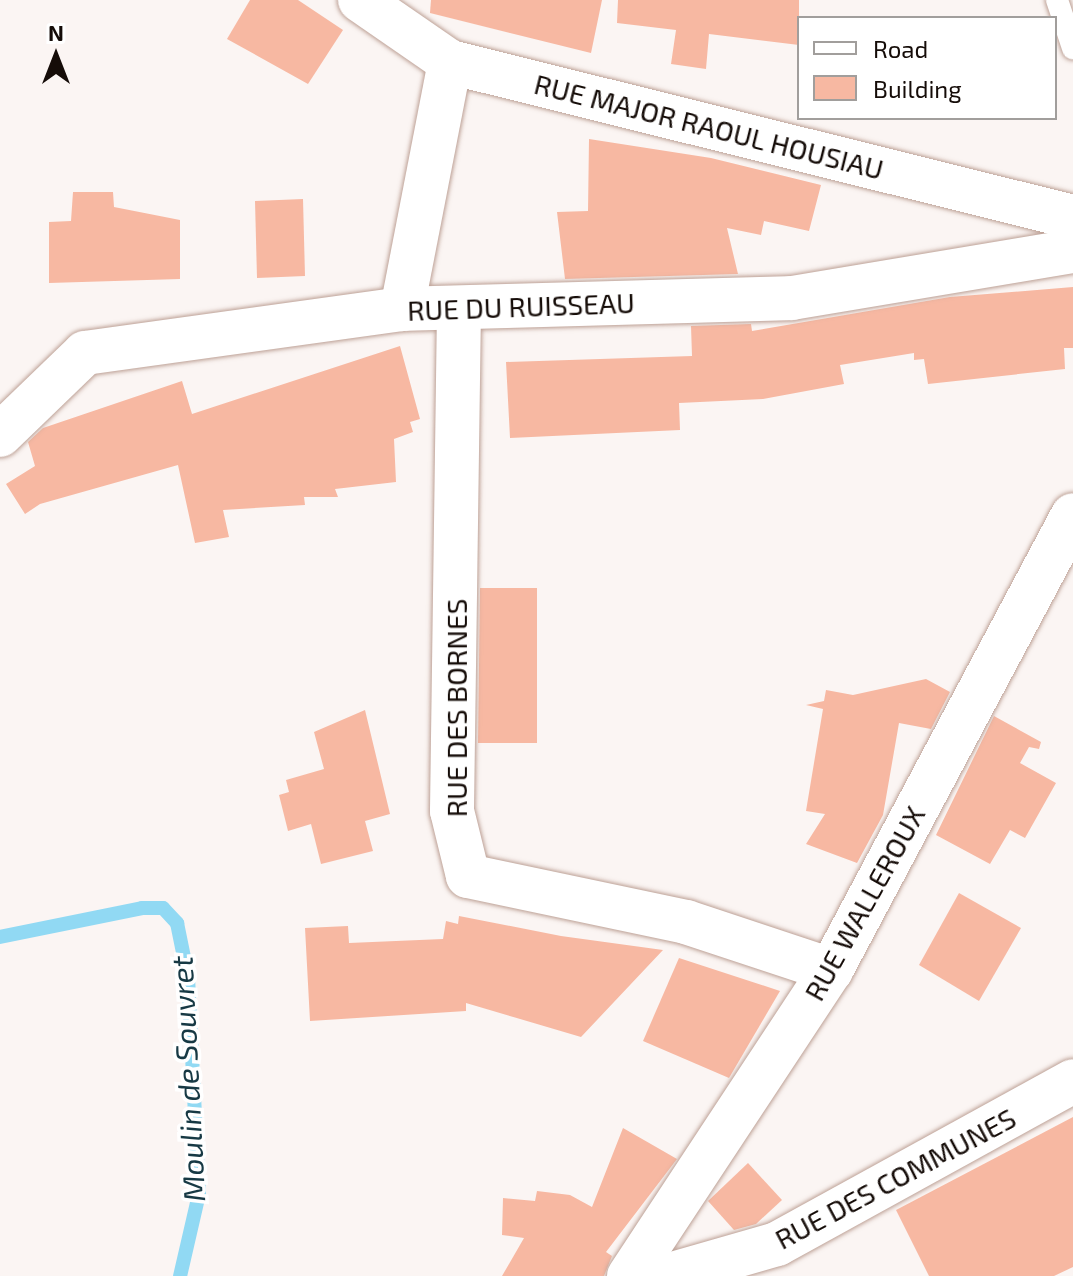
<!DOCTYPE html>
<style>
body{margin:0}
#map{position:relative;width:1073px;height:1276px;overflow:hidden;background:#fbf5f3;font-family:"Exo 2",sans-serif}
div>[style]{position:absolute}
.stream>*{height:14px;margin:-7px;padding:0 7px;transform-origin:7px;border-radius:7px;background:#91d9f3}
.building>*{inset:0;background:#f7b8a2}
.roads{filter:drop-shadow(0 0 2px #bda196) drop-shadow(0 0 2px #bda196)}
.lane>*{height:22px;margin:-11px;padding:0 11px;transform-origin:11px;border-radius:11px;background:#fff}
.street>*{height:44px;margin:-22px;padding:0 22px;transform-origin:22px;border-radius:22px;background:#fff}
span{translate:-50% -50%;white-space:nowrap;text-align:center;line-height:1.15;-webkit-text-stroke:7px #fff;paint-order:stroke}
.street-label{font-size:28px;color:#150c08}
.water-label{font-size:30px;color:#173944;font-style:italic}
.legend{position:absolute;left:797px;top:16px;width:260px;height:104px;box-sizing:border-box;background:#fff;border:2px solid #a19e9c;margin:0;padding:10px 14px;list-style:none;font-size:24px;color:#150c08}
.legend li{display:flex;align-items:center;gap:16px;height:40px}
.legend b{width:40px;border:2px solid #a19e9c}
.north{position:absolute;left:16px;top:16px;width:80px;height:80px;-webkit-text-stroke:6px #fff;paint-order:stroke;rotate:0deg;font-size:22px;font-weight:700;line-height:32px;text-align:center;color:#150c08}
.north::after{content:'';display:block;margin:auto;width:28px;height:36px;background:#150c08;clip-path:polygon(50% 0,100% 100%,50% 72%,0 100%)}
</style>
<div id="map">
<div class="stream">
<i style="left:0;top:937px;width:145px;rotate:-11.5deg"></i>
<i style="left:142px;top:908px;width:21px"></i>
<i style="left:163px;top:908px;width:21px;rotate:47deg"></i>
<i style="left:177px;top:923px;width:55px;rotate:78.5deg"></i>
<i style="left:188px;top:977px;width:217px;rotate:87.1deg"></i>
<i style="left:199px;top:1194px;width:84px;rotate:103deg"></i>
</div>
<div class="building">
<i style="clip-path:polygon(250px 0,298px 0,343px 30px,308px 84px,227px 39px)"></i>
<i style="clip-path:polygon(431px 0,602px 0,591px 53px,430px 13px)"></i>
<i style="clip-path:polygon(618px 0,799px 0,799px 45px,709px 34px,706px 69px,671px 64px,676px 30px,617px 23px)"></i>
<i style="clip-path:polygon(589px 139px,711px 158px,821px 185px,809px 231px,764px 221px,761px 235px,727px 228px,738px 274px,565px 279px,557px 212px,588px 211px)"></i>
<i style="clip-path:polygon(73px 192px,113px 192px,114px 207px,180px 220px,180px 279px,49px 283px,49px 222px,71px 221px)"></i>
<i style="clip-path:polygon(303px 199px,305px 276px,257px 278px,255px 201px)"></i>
<i style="clip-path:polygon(1073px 287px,1073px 348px,1064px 348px,1065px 369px,928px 384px,924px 359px,914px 360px,914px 353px,840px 365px,844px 384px,763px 399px,679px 403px,680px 430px,510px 438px,506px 362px,692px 356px,691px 326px,751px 324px,752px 331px,950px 297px)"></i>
<i style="clip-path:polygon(400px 346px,420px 419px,410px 422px,413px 432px,394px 439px,396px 482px,335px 489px,338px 497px,304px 497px,305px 505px,223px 510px,229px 537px,195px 543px,178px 465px,40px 504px,25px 514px,6px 484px,35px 466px,28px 442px,43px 428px,182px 381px,192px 414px)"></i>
<i style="clip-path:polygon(480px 588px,537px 588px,537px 743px,478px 743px)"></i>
<i style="clip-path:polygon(926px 679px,950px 692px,931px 729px,899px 723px,883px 815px,857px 863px,806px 844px,825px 814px,806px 811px,823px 709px,806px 705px,824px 701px,826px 690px,853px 695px)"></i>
<i style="clip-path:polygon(365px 710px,390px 814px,365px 821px,373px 851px,321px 864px,311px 824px,288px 831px,279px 795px,289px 792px,286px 780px,324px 769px,314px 732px)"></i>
<i style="clip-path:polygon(994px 716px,1041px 742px,1039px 749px,1029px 747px,1020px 763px,1056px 783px,1025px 838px,1010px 830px,990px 864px,936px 835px)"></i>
<i style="clip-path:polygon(959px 893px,1021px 928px,979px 1001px,919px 965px)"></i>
<i style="clip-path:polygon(459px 916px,561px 936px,663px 950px,581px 1037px,466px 1003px,466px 1011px,310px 1021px,305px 928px,348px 926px,349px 943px,443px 939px,446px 921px,458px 924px)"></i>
<i style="clip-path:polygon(679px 958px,780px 991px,729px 1078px,643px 1041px)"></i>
<i style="clip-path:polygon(1073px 1117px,1073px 1267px,1054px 1276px,929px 1276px,896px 1210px)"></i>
<i style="clip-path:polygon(623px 1128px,677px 1159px,606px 1252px,612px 1256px,604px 1276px,502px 1276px,524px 1238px,502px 1235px,503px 1198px,535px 1201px,537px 1191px,570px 1195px,592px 1207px)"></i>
<i style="clip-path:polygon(748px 1163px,782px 1200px,756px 1224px,734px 1230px,708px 1201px)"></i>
</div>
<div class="roads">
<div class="lane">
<i style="left:1057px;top:0;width:51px;rotate:71.6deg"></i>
</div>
<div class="street">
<i style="left:360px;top:0;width:109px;rotate:34.6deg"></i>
<i style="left:450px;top:62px;width:642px;rotate:13.97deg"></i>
<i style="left:459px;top:308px;width:503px;rotate:90.8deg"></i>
<i style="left:452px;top:811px;width:67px;rotate:76.2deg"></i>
<i style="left:468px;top:876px;width:223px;rotate:11.9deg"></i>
<i style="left:686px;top:922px;width:153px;rotate:18.3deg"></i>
<i style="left:402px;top:309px;width:252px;rotate:-79deg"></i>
<i style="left:0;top:435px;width:118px;rotate:-44deg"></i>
<i style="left:85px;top:353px;width:320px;rotate:-7.9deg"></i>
<i style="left:402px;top:309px;width:390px;rotate:-1.6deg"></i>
<i style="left:792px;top:298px;width:285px;rotate:-9.5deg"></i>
<i style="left:629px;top:1276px;width:367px;rotate:-56.6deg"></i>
<i style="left:831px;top:970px;width:515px;rotate:-61.99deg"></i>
<i style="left:666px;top:1276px;width:116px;rotate:-16.1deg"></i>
<i style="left:777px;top:1244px;width:338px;rotate:-28.8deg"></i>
</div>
</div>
<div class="street-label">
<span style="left:709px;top:126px;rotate:14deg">RUE MAJOR RAOUL HOUSIAU</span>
<span style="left:521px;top:306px;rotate:-2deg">RUE DU RUISSEAU</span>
<span style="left:456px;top:708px;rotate:-90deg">RUE DES BORNES</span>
<span style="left:864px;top:903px;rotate:-61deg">RUE WALLEROUX</span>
<span style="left:895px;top:1178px;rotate:-28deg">RUE DES COMMUNES</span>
</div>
<div class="water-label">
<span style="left:187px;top:1079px;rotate:-93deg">Moulin de Souvret</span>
</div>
<ul class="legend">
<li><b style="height:10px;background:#fff"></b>Road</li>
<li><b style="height:22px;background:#f7b8a2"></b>Building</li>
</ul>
<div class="north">N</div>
</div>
